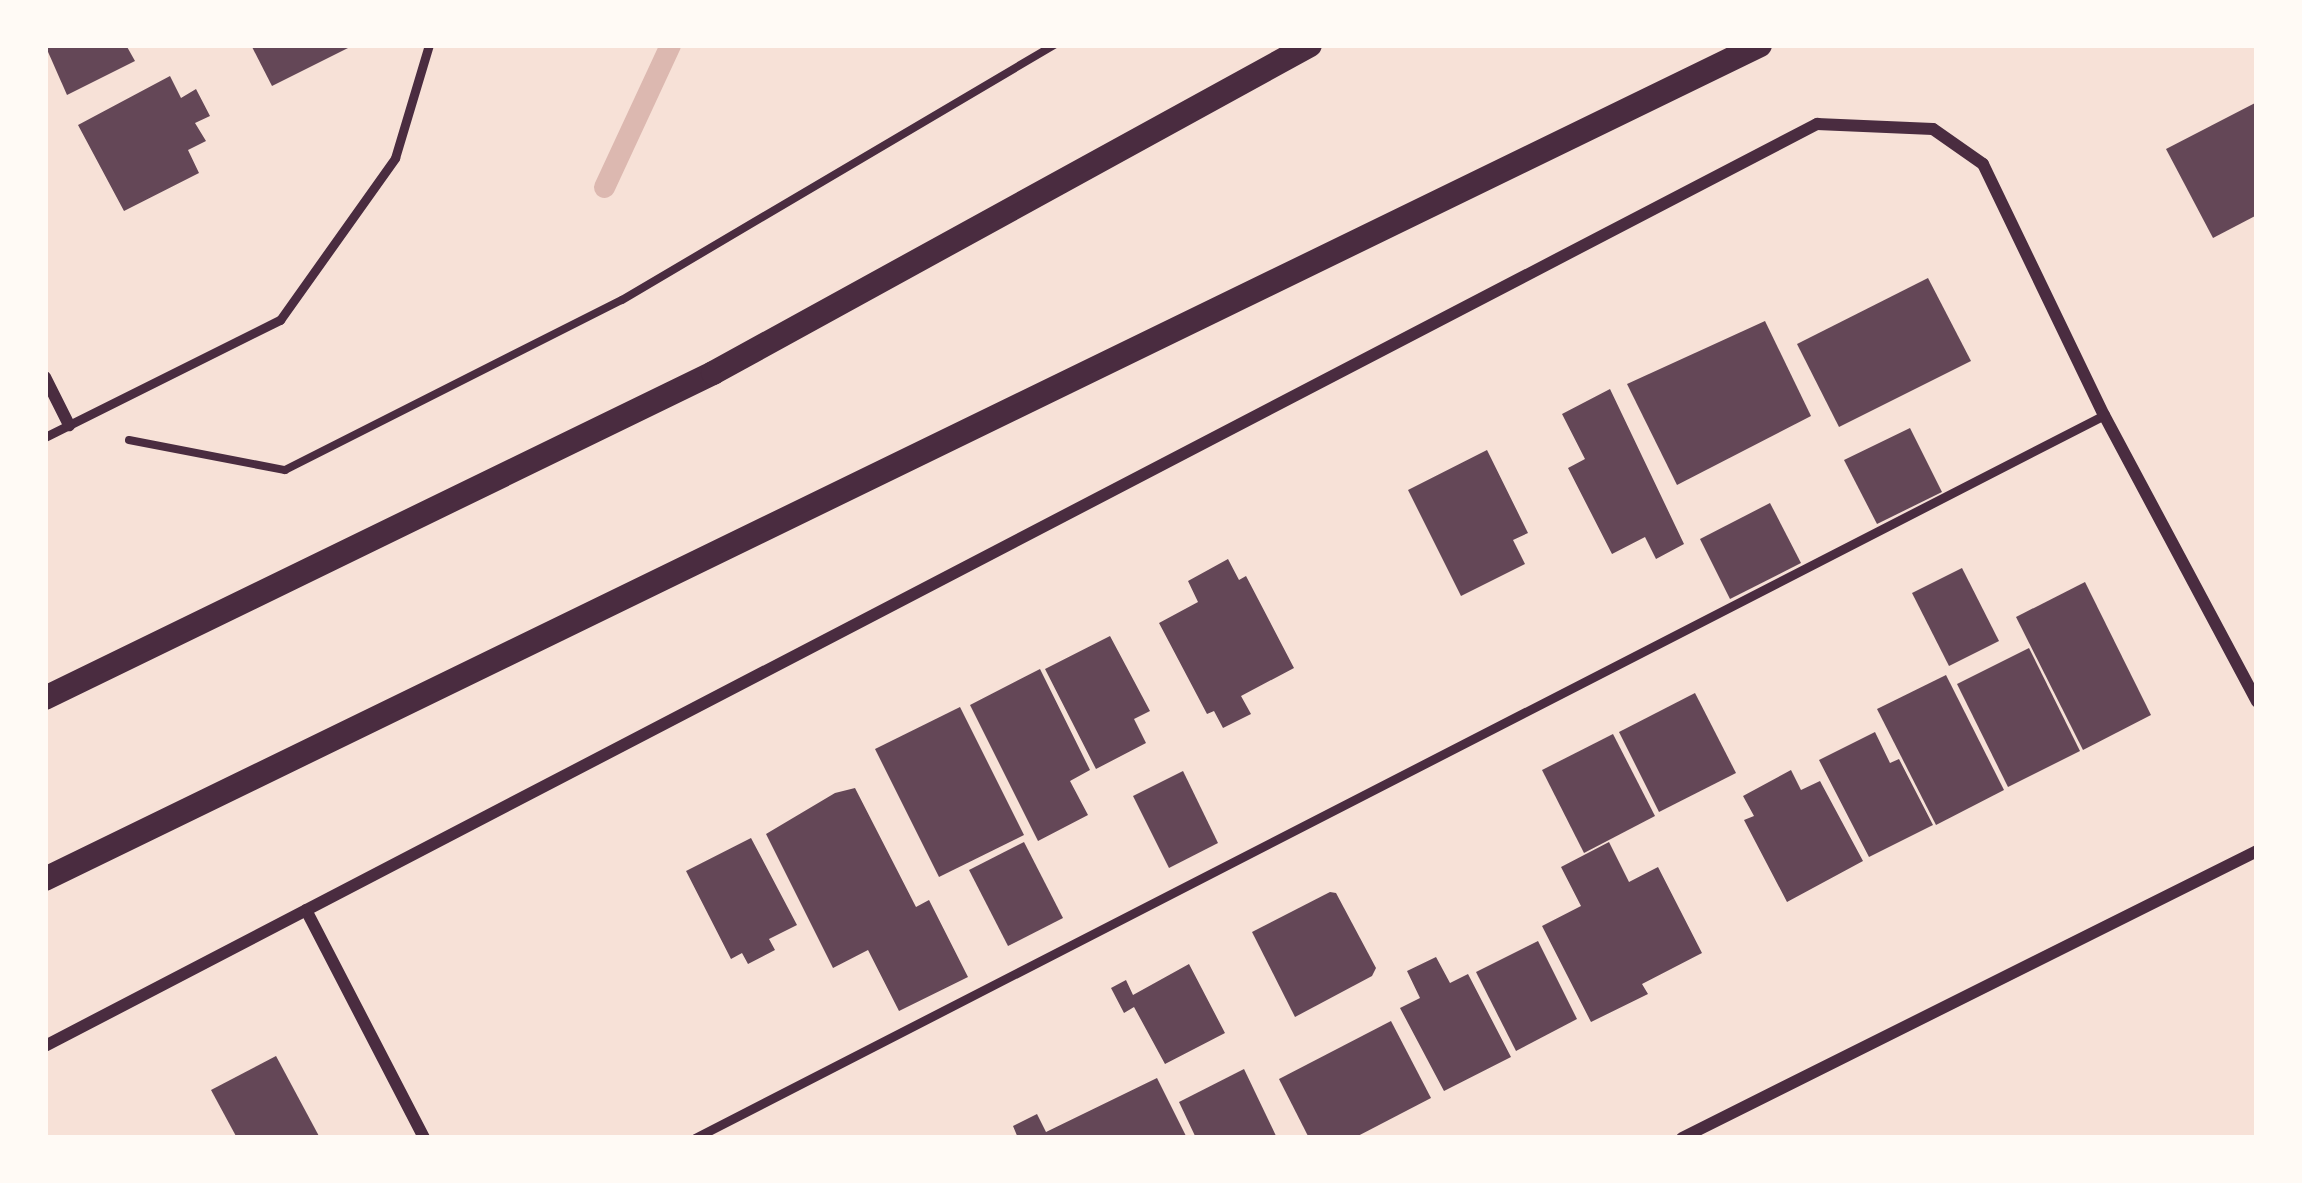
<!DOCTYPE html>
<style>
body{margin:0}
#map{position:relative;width:2302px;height:1183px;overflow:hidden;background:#f7e1d7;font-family:"PT Sans",sans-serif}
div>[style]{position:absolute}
.stream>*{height:21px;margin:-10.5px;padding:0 10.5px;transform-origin:10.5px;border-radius:10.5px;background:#dcb8b0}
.building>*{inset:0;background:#644757}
.path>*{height:8px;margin:-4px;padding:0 4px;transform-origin:4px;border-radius:4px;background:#4a2c40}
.service>*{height:9px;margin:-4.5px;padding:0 4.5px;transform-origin:4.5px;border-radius:4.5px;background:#4a2c40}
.minor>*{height:12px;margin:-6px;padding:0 6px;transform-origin:6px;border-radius:6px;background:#4a2c40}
.secondary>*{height:24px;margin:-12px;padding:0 12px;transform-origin:12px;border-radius:12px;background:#4a2c40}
span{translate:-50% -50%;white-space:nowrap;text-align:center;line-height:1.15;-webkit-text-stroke:9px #fffaf5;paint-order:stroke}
.frame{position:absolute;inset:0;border:48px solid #fffaf5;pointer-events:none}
</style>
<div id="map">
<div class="stream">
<i style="left:604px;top:187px;width:157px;rotate:-65.1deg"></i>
</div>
<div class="building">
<i style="clip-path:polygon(45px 45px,126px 45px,135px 61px,67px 95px)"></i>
<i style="clip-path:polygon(251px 45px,354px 45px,272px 86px)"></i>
<i style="clip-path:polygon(170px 76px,181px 98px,196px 89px,210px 116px,195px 123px,206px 141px,188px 150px,199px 173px,124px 211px,78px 125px)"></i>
<i style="clip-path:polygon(2257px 102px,2257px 215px,2213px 238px,2166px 149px)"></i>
<i style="clip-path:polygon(1928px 278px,1971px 361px,1839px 427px,1797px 344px)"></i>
<i style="clip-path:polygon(1765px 321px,1811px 416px,1677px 485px,1627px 384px)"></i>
<i style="clip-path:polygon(1610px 389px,1684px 544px,1656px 559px,1645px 537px,1612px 554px,1568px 468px,1585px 459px,1562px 414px)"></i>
<i style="clip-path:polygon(1910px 428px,1942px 492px,1877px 524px,1844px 460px)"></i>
<i style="clip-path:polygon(1487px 450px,1528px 533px,1513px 540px,1525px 564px,1461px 596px,1408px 490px)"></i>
<i style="clip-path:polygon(1770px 503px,1801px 563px,1730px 599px,1700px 539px)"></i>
<i style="clip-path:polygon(1228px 559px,1239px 580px,1246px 576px,1294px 668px,1241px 696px,1251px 714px,1223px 728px,1214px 711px,1207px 714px,1159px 623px,1198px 602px,1188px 581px)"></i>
<i style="clip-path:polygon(1962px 568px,1999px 641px,1949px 666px,1912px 593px)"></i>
<i style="clip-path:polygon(2085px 582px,2151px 715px,2083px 750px,2016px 617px)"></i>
<i style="clip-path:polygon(1110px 636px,1150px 711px,1134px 719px,1146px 743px,1096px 769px,1045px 669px)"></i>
<i style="clip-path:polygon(2029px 648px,2080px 751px,2008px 787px,1957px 684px)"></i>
<i style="clip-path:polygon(1040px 669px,1090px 770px,1070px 781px,1088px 815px,1038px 841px,970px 705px)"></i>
<i style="clip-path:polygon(1946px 675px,2004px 790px,1936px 825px,1877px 709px)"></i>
<i style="clip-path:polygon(1695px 693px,1736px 773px,1659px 812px,1619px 732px)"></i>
<i style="clip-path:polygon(960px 707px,1024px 835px,939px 877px,875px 749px)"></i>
<i style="clip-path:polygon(1875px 732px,1890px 763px,1899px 759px,1933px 825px,1869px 857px,1819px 760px)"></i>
<i style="clip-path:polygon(1613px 734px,1655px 816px,1584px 853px,1542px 770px)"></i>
<i style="clip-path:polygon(1791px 770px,1801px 790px,1820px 781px,1863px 861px,1787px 902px,1744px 820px,1754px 816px,1743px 796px)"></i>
<i style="clip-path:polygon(1183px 771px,1218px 843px,1169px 868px,1133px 796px)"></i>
<i style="clip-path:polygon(855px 788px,916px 907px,929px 900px,968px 977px,899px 1011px,868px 950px,833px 968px,766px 834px,835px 793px)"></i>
<i style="clip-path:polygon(751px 838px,797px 925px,769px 939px,775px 950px,748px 964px,742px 953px,731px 959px,686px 871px)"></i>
<i style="clip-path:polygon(1024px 842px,1063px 918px,1008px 946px,969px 870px)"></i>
<i style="clip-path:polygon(1609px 842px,1629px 882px,1658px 867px,1702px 953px,1642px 984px,1648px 994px,1591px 1022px,1542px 926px,1581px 906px,1561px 867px)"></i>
<i style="clip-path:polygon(1330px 892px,1336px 893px,1376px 968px,1372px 976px,1295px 1017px,1252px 932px)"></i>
<i style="clip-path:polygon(1538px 941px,1577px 1019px,1516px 1051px,1476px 972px)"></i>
<i style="clip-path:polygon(1436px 957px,1450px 983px,1468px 974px,1511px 1057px,1444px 1091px,1400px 1008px,1420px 998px,1407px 971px)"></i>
<i style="clip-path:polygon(1189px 964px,1225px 1033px,1165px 1064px,1134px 1007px,1124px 1013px,1111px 988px,1126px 980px,1133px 995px)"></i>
<i style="clip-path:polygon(1391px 1021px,1431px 1098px,1354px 1138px,1309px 1138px,1279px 1079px)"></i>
<i style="clip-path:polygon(276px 1056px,320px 1138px,237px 1138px,211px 1090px)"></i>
<i style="clip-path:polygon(1244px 1069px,1277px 1138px,1196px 1138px,1179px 1102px)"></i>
<i style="clip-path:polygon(1157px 1078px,1187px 1138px,1018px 1138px,1013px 1126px,1037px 1114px,1046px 1132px)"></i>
</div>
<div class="path">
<i style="left:129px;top:440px;width:159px;rotate:10.9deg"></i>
<i style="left:285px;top:470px;width:377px;rotate:-26.8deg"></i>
<i style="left:622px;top:300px;width:502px;rotate:-30.55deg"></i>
</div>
<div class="service">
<i style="left:45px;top:437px;width:263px;rotate:-26.5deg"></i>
<i style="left:280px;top:320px;width:199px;rotate:-54.6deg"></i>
<i style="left:395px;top:158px;width:118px;rotate:-73.3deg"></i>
<i style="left:695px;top:1138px;width:1584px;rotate:-27.16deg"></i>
</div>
<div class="minor">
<i style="left:45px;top:377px;width:54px;rotate:63.4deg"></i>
<i style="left:306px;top:910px;width:257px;rotate:62.6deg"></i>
<i style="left:45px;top:1046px;width:1998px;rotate:-27.49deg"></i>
<i style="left:1817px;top:124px;width:116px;rotate:2.5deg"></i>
<i style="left:1933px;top:129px;width:61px;rotate:35deg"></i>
<i style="left:1983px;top:164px;width:279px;rotate:64.3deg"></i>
<i style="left:2104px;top:415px;width:325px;rotate:61.9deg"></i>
<i style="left:1682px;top:1138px;width:643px;rotate:-26.53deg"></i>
</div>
<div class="secondary">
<i style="left:45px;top:698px;width:743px;rotate:-25.94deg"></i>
<i style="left:713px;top:373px;width:681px;rotate:-28.78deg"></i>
<i style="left:45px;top:879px;width:1907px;rotate:-25.93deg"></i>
</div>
<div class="frame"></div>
</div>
